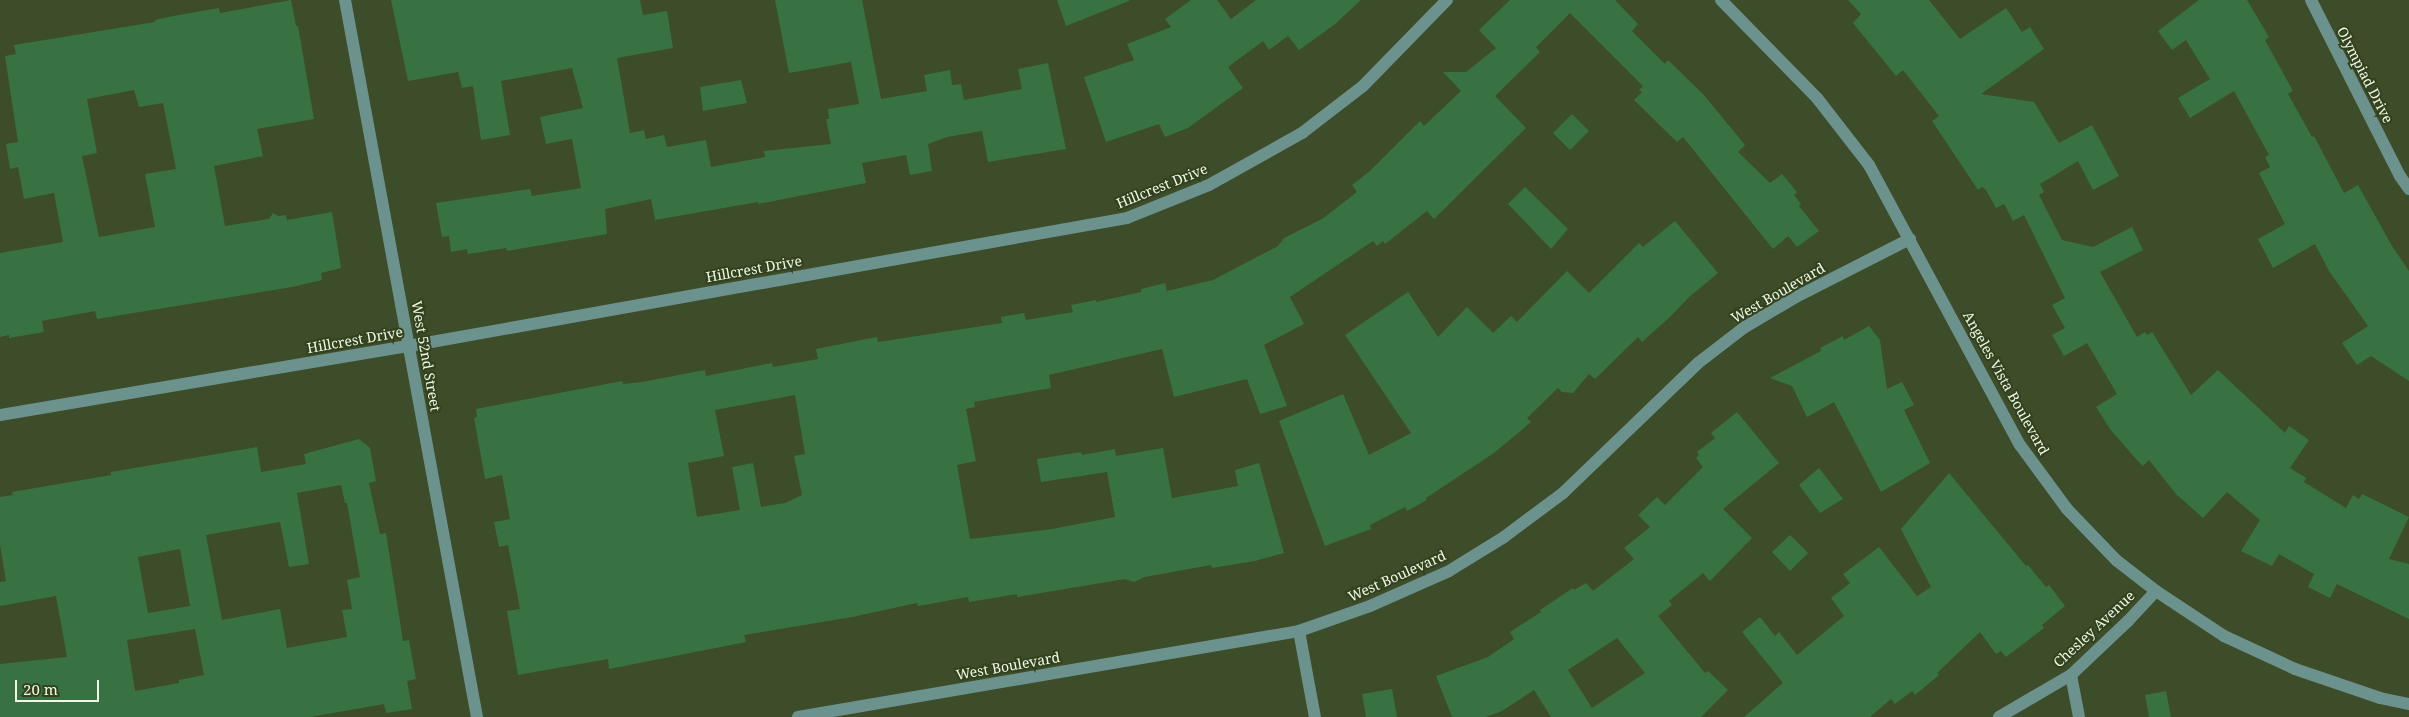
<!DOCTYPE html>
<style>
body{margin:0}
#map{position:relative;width:2409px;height:717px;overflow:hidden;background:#3d4c29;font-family:"Noto Serif",serif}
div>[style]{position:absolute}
.building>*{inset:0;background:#397242}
.minor>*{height:12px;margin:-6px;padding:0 6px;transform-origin:6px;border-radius:6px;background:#6c928e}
span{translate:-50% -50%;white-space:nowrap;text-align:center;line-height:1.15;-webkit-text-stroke:4px #33421e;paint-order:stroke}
.street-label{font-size:14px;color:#eff9e4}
.scale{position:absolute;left:15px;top:680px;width:84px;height:22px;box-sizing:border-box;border:2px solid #eff9e4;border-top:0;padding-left:6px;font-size:15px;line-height:18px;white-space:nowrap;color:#eff9e4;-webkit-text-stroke:4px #33421e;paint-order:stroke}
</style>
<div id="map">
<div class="building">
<i style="clip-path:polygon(evenodd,291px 0,296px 26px,298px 26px,314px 119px,257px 129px,263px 156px,214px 166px,225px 226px,269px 219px,273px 213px,278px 216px,286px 215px,287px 220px,332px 212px,341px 268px,321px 273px,322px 280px,292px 287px,97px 319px,95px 311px,42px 321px,44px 332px,9px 338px,9px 335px,0 337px,0 253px,63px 242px,54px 193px,24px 199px,18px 167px,10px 169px,6px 144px,18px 142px,5px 56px,16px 54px,14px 45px,155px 22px,155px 20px,173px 16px,219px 8px,220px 13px,291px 0,134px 90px,139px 107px,163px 103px,176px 169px,145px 174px,155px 227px,99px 237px,82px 156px,97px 153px,87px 99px,134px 90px)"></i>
<i style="clip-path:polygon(391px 0,640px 0,643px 15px,667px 11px,673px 48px,617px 58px,630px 133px,644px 130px,646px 139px,664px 135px,667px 147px,706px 140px,711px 167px,765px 157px,764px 151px,831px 144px,826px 119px,829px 119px,828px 109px,859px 104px,851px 62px,789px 73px,775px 0,862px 0,881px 99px,927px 91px,924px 75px,950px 70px,952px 85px,961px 84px,964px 100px,1022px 89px,1018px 69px,1048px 63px,1066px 149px,988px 162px,982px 131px,947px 137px,928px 144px,932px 171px,910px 175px,906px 155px,862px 163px,866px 183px,758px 204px,758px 202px,655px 220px,651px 199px,605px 209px,607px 234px,507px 251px,506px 248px,468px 254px,467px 249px,451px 252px,449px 236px,442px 237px,436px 203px,530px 189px,532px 196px,581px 188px,572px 139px,546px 144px,540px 117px,583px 108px,572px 68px,501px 81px,510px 135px,481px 140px,473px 86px,462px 88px,458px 72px,408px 81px)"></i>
<i style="clip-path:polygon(1057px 0,1129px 0,1129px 1px,1066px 26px)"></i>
<i style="clip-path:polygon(1191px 0,1217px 0,1231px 19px,1256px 0,1361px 0,1334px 25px,1299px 50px,1288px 36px,1269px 50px,1263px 41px,1228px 67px,1243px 88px,1188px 128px,1165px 137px,1159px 124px,1106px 142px,1084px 77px,1134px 60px,1127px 44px,1171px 27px,1165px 19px)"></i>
<i style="clip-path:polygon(evenodd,1510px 0,1615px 0,1638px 24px,1632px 31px,1665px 64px,1668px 60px,1703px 94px,1745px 145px,1738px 152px,1770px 183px,1782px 174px,1797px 192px,1794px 195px,1801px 204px,1799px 206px,1819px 231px,1797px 247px,1788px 236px,1773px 249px,1683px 137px,1677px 142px,1634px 100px,1642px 92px,1639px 90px,1643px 86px,1570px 13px,1536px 47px,1540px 52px,1495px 96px,1526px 128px,1434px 219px,1427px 211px,1385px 244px,1383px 241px,1377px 246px,1373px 241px,1290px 297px,1304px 324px,1264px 345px,1287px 406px,1260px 414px,1247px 379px,1174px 397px,1162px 349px,1049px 375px,1051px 388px,974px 402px,975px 407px,966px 409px,976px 461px,957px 465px,970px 539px,1052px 529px,1115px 517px,1107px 472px,1041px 482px,1037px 459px,1081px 452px,1082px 455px,1115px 449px,1116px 456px,1163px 448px,1172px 498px,1238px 486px,1235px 470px,1259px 463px,1284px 553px,1255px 561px,1212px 568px,1211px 565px,1145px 577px,1134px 582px,1125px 579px,1017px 597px,1017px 594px,969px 602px,968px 597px,918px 606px,917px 603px,852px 617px,744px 635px,746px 642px,609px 669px,608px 659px,518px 675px,507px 611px,520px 609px,508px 545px,499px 547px,494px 522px,510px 519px,502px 475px,485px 479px,474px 418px,477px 417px,476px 409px,622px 381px,623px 384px,642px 382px,705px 370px,706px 376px,772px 363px,773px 367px,818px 359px,816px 349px,846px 343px,877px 337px,878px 342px,1002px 323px,1001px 317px,1024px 313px,1026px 320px,1073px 312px,1071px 305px,1096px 300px,1096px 302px,1141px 292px,1141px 289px,1165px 283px,1167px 291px,1213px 280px,1278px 246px,1284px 238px,1322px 219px,1357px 192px,1352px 185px,1370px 171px,1420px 121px,1424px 126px,1461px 91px,1443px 72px,1466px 72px,1496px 48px,1479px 30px,1510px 0,795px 395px,805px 454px,794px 456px,802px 495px,785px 503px,761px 507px,753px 463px,732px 467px,740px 510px,697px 517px,688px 463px,724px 456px,715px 410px,795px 395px)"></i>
<i style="clip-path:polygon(1848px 0,1929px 0,1960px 39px,2006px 8px,2022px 32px,2030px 27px,2044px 49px,1981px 94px,2034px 102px,2059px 143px,2092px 125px,2119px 176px,2093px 190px,2078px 161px,2040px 184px,2044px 192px,2039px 195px,2062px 240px,2093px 247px,2132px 227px,2143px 250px,2100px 272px,2137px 337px,2145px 332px,2147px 335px,2152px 332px,2191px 395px,2218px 370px,2285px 433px,2289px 426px,2309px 440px,2290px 468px,2306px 478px,2304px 482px,2346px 508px,2353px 495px,2359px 499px,2362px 494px,2409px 517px,2389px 559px,2409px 564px,2409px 619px,2337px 584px,2330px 598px,2308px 587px,2314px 574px,2279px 554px,2272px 566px,2241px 551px,2260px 520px,2227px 492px,2203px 518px,2176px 494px,2149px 460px,2143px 466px,2136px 459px,2110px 429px,2096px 407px,2117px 394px,2087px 343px,2064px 356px,2052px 335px,2065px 328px,2052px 305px,2065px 298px,2024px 215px,2013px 221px,2004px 204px,1996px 208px,1986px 190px,1982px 187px,1978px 190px,1932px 121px,1939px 116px,1903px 70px,1896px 76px,1857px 28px,1853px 23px,1861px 14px)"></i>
<i style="clip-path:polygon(2199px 0,2247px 0,2269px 37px,2265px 40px,2293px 91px,2288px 94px,2312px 137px,2314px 136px,2344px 193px,2358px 185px,2392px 246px,2409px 271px,2409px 381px,2371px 356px,2357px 365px,2342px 343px,2368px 326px,2329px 271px,2315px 244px,2273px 268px,2258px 239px,2285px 224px,2259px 173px,2270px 167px,2265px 157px,2269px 155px,2234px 91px,2190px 118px,2178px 98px,2210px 79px,2186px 40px,2172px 50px,2158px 31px)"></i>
<i style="clip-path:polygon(741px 80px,747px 103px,703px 111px,700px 87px)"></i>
<i style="clip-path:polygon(1572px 114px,1589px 131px,1570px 150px,1553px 133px)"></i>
<i style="clip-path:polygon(1525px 187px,1568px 229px,1551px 249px,1508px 204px)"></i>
<i style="clip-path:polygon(1675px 221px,1718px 273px,1688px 298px,1671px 316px,1642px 342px,1638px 337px,1595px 379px,1589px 374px,1573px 393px,1562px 392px,1558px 388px,1527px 418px,1531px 422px,1494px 453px,1426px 498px,1427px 500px,1407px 511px,1405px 507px,1370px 525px,1371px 529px,1325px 546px,1279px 421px,1343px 394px,1369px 455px,1411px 433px,1345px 335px,1408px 292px,1438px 337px,1467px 307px,1493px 333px,1511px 316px,1517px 322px,1567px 271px,1589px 293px,1639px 243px,1643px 247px)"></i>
<i style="clip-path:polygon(1869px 326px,1880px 340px,1887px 389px,1902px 382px,1914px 405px,1904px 410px,1930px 463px,1881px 492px,1834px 402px,1807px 417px,1792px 386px,1770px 378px,1821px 351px,1820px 348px,1843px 336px,1844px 340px)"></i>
<i style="clip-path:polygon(evenodd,1737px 412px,1779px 463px,1723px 509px,1752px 538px,1710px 581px,1703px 573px,1669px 601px,1672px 605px,1658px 616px,1705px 673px,1708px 671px,1728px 690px,1701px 717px,1551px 717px,1534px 690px,1502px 711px,1486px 717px,1452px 717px,1436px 676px,1488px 657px,1514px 639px,1510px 632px,1541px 612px,1540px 610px,1573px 588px,1574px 590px,1586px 583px,1593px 591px,1634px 559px,1624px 548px,1650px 527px,1638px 515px,1657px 497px,1665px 505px,1703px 467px,1696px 458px,1699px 455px,1697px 452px,1715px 438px,1711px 433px,1737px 412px,1617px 638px,1645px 673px,1592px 708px,1568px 670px,1617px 638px)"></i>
<i style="clip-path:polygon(evenodd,359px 439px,370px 448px,376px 481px,369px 483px,380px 534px,386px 533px,403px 641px,409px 640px,416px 679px,407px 681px,412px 709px,386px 713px,384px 704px,310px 717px,0 717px,0 664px,67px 657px,56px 596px,0 606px,0 582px,6px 581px,0 545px,0 497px,13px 495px,12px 492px,111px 475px,111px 472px,257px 447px,261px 472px,306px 464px,304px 454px,359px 439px,341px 485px,345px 503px,347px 503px,360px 577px,347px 580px,352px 609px,342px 610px,347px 637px,287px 648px,280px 609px,222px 620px,206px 535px,280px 522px,289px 567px,309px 564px,297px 493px,341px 485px,359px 439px,180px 549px,190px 606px,148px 613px,138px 557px,180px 549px,359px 439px,195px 629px,204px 675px,179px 680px,179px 683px,135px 691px,127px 640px,195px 629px)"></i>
<i style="clip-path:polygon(1819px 468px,1843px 499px,1820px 513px,1799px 485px)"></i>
<i style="clip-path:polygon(1949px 473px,2026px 566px,2028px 565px,2046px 587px,2049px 585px,2065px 606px,2042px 625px,2044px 628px,2006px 657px,2001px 651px,1996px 654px,1980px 632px,1937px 673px,1939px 675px,1915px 695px,1912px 691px,1895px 704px,1891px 699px,1870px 717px,1744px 717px,1783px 683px,1742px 632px,1760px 617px,1775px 636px,1779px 632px,1797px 655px,1844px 616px,1831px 598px,1850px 583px,1843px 574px,1879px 547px,1917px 596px,1931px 587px,1901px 529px)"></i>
<i style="clip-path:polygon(1790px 535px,1808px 553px,1790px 571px,1772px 552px)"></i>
<i style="clip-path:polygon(1392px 689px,1397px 717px,1366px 717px,1362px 694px)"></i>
<i style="clip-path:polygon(2166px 691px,2171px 717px,2149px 717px,2145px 695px)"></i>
</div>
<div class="minor">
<i style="left:345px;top:0;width:729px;rotate:79.57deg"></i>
<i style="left:1721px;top:0;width:137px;rotate:45.6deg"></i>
<i style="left:1817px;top:98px;width:85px;rotate:52.2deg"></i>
<i style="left:1869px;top:165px;width:318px;rotate:61.7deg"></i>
<i style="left:2020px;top:445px;width:79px;rotate:53.7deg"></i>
<i style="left:2067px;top:509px;width:71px;rotate:46.1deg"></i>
<i style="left:2116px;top:560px;width:51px;rotate:37.8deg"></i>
<i style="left:2156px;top:591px;width:82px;rotate:33.5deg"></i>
<i style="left:2224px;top:636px;width:78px;rotate:24.9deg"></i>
<i style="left:2295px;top:669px;width:90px;rotate:18.8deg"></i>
<i style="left:2380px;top:698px;width:30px;rotate:12deg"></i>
<i style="left:2311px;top:0;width:197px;rotate:63.2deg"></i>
<i style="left:2400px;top:176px;width:16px;rotate:55deg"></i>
<i style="left:0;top:415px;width:415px;rotate:-9.6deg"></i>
<i style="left:409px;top:346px;width:729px;rotate:-10.11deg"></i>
<i style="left:1127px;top:218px;width:88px;rotate:-21.9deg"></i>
<i style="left:1209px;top:185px;width:107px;rotate:-29.2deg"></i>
<i style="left:1302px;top:133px;width:77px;rotate:-37.6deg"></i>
<i style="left:1363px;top:86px;width:120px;rotate:-45.7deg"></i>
<i style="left:1299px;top:631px;width:87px;rotate:79.5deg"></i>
<i style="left:2071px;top:675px;width:43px;rotate:79.2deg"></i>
<i style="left:798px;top:717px;width:508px;rotate:-9.74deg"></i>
<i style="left:1299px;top:631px;width:75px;rotate:-19.4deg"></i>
<i style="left:1370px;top:606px;width:86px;rotate:-23.9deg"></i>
<i style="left:1449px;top:571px;width:65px;rotate:-31.7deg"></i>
<i style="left:1504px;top:537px;width:74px;rotate:-36.7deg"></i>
<i style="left:1563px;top:493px;width:187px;rotate:-43.9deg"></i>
<i style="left:1698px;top:363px;width:59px;rotate:-37.5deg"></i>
<i style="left:1745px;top:327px;width:59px;rotate:-30.5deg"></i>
<i style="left:1796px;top:297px;width:128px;rotate:-27deg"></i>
<i style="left:1999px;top:717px;width:83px;rotate:-30.3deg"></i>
<i style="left:2071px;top:675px;width:79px;rotate:-43.5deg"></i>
<i style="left:2128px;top:621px;width:41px;rotate:-47deg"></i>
</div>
<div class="street-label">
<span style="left:2365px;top:75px;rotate:63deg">Olympiad Drive</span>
<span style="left:1162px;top:186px;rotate:-22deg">Hillcrest Drive</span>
<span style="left:754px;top:269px;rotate:-10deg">Hillcrest Drive</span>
<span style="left:1778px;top:293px;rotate:-30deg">West Boulevard</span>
<span style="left:355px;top:340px;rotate:-10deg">Hillcrest Drive</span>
<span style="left:426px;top:356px;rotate:80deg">West 52nd Street</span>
<span style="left:2006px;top:383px;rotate:61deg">Angeles Vista Boulevard</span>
<span style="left:1397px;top:576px;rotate:-24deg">West Boulevard</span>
<span style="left:2094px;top:629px;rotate:-43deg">Chesley Avenue</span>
<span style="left:1008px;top:666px;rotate:-10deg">West Boulevard</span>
</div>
<div class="scale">20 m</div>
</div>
